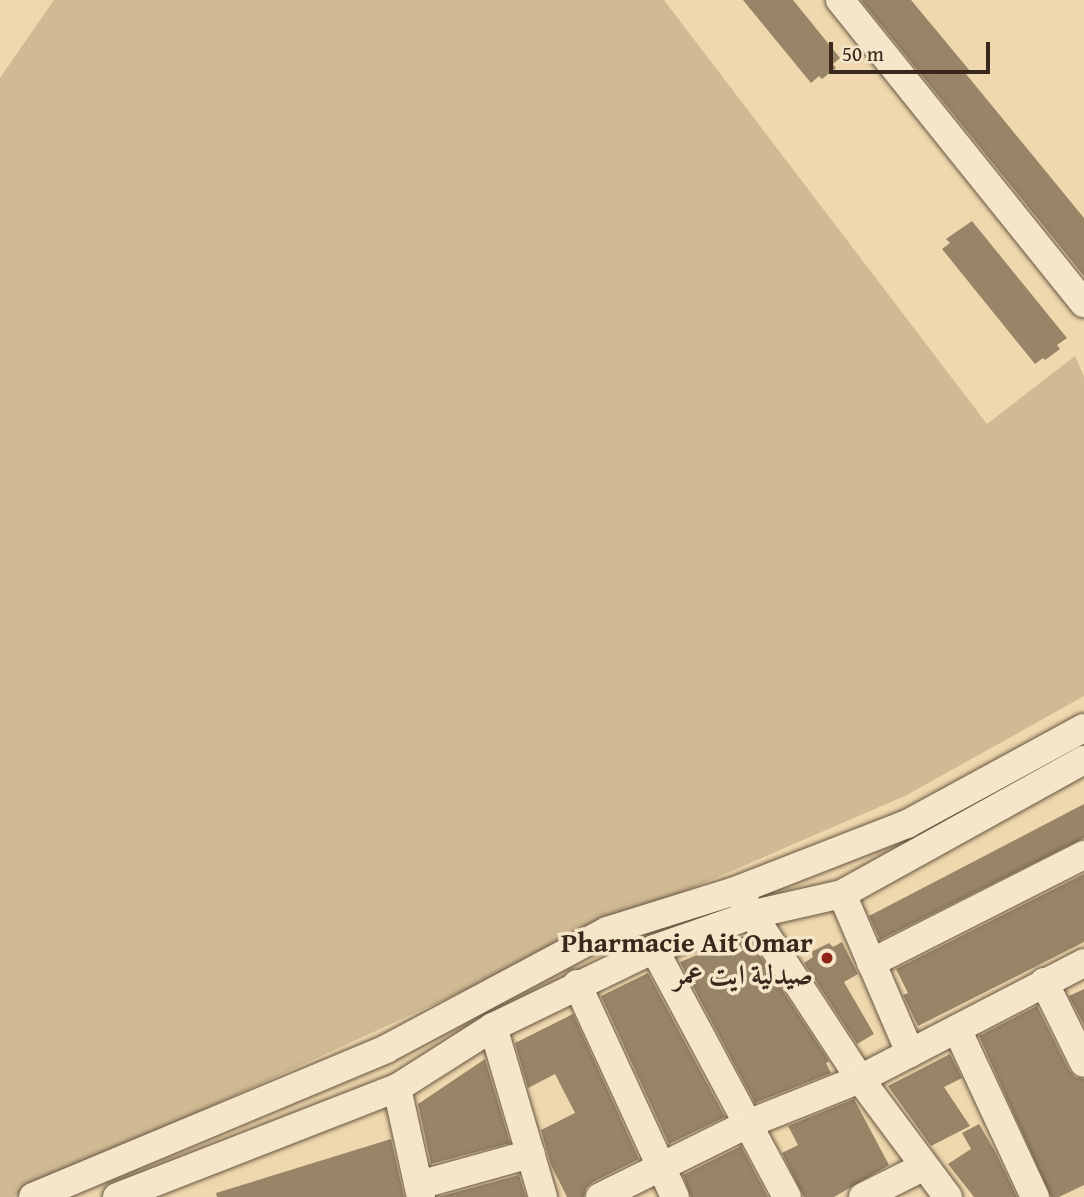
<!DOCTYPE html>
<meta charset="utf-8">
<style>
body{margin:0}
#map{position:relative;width:1084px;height:1197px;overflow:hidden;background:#efd8ad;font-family:"Gentium Book Plus",Amiri,serif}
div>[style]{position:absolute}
.green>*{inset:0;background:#d0ba94}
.building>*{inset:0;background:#988467}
.roads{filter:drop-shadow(0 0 2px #665440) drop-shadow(0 0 2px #665440)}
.minor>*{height:28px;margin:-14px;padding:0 14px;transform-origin:14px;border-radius:14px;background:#f5e6ca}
.dots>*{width:19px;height:19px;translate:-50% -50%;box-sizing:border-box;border:4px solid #f5e6ca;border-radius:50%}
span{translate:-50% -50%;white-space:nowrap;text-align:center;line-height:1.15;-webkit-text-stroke:7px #f5e6ca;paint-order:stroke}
.poi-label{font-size:28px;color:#39281b;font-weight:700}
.right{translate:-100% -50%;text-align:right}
.scale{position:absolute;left:829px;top:42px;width:161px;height:32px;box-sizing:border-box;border:4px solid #39281b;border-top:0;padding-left:9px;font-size:21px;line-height:24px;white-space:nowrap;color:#39281b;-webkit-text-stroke:5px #f5e6ca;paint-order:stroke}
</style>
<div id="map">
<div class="green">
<i style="clip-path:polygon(54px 0,664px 0,987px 424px,1075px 356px,1084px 377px,1084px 696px,907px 795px,614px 922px,13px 1197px,0 1197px,0 78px)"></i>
</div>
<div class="building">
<i style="clip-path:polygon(743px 0,793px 0,840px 58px,833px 64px,836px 68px,822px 79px,819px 76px,811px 83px)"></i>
<i style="clip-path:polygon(861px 0,911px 0,970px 71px,966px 74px,1084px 218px,1084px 276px)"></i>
<i style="clip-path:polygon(972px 221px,1067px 338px,1057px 345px,1060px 349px,1045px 360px,1043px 358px,1035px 364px,942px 249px,950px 243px,946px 239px)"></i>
<i style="clip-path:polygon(1084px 804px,1084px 838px,880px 940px,869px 916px)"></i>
<i style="clip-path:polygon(1084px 874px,1084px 942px,918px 1026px,903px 995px,908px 993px,896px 969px)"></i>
<i style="clip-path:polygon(746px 935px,829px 1061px,826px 1063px,831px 1073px,755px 1103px,680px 962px)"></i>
<i style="clip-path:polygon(842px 942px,858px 974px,844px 982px,874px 1034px,857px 1044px,804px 963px,813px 957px,811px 952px,829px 943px,833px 947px)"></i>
<i style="clip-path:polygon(648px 973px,725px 1117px,669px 1144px,601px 996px)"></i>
<i style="clip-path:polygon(1084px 989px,1084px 1025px,1069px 996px)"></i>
<i style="clip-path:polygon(1037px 1006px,1069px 1070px,1075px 1077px,1084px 1079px,1084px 1185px,1059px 1197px,1051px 1197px,979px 1036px)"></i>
<i style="clip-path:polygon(573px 1014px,639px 1159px,593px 1182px,586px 1188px,584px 1197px,567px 1197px,551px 1165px,541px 1130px,575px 1113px,555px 1074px,528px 1088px,515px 1043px)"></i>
<i style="clip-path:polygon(950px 1054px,962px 1078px,944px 1087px,970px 1126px,931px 1146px,888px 1086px)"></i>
<i style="clip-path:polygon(485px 1059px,510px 1143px,431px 1164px,418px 1104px)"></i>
<i style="clip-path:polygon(854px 1099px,889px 1165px,834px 1197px,804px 1197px,782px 1153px,798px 1145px,788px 1126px)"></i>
<i style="clip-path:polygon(979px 1124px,996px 1153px,1017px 1197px,974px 1197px,948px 1164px,971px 1149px,962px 1133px)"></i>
<i style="clip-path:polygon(391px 1139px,404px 1197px,217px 1197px,216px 1193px)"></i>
<i style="clip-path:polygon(741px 1146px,768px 1197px,691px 1197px,683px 1175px)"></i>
<i style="clip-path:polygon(519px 1175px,526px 1197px,438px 1197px)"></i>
</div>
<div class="roads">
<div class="minor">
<i style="left:840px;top:0;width:389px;rotate:51.2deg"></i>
<i style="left:842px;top:894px;width:173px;rotate:66.8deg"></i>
<i style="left:743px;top:900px;width:214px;rotate:56.8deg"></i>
<i style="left:860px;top:1079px;width:147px;rotate:53.3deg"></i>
<i style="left:654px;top:949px;width:281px;rotate:61.8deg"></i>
<i style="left:871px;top:963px;width:239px;rotate:-26.9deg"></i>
<i style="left:1044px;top:982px;width:90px;rotate:63.7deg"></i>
<i style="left:577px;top:984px;width:234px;rotate:65.3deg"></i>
<i style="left:493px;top:1027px;width:177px;rotate:73.6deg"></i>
<i style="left:957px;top:1029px;width:185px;rotate:65.1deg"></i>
<i style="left:397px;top:1088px;width:112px;rotate:77.6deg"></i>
<i style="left:419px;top:1185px;width:116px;rotate:-15.5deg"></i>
<i style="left:33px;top:1197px;width:383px;rotate:-22.7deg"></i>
<i style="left:386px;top:1049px;width:251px;rotate:-28.1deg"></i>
<i style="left:607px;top:931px;width:134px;rotate:-17.4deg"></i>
<i style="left:735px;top:891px;width:185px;rotate:-21.3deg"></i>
<i style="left:907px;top:824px;width:201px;rotate:-28.5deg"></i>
<i style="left:117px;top:1197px;width:300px;rotate:-21.3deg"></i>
<i style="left:397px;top:1088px;width:114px;rotate:-32.4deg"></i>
<i style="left:493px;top:1027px;width:179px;rotate:-25.8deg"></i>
<i style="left:654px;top:949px;width:106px;rotate:-19.3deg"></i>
<i style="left:754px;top:914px;width:90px;rotate:-12.8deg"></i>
<i style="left:842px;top:894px;width:277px;rotate:-29deg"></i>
<i style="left:600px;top:1197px;width:167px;rotate:-26.3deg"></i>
<i style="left:750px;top:1123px;width:118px;rotate:-21.8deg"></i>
<i style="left:860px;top:1079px;width:252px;rotate:-27.4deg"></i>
<i style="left:863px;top:1197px;width:67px;rotate:-26.6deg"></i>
</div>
</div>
<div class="dots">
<i style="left:827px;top:958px;background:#8f2418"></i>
</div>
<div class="poi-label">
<span class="right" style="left:813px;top:958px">Pharmacie Ait Omar<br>صيدلية ايت عمر</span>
</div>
<div class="scale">50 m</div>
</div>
